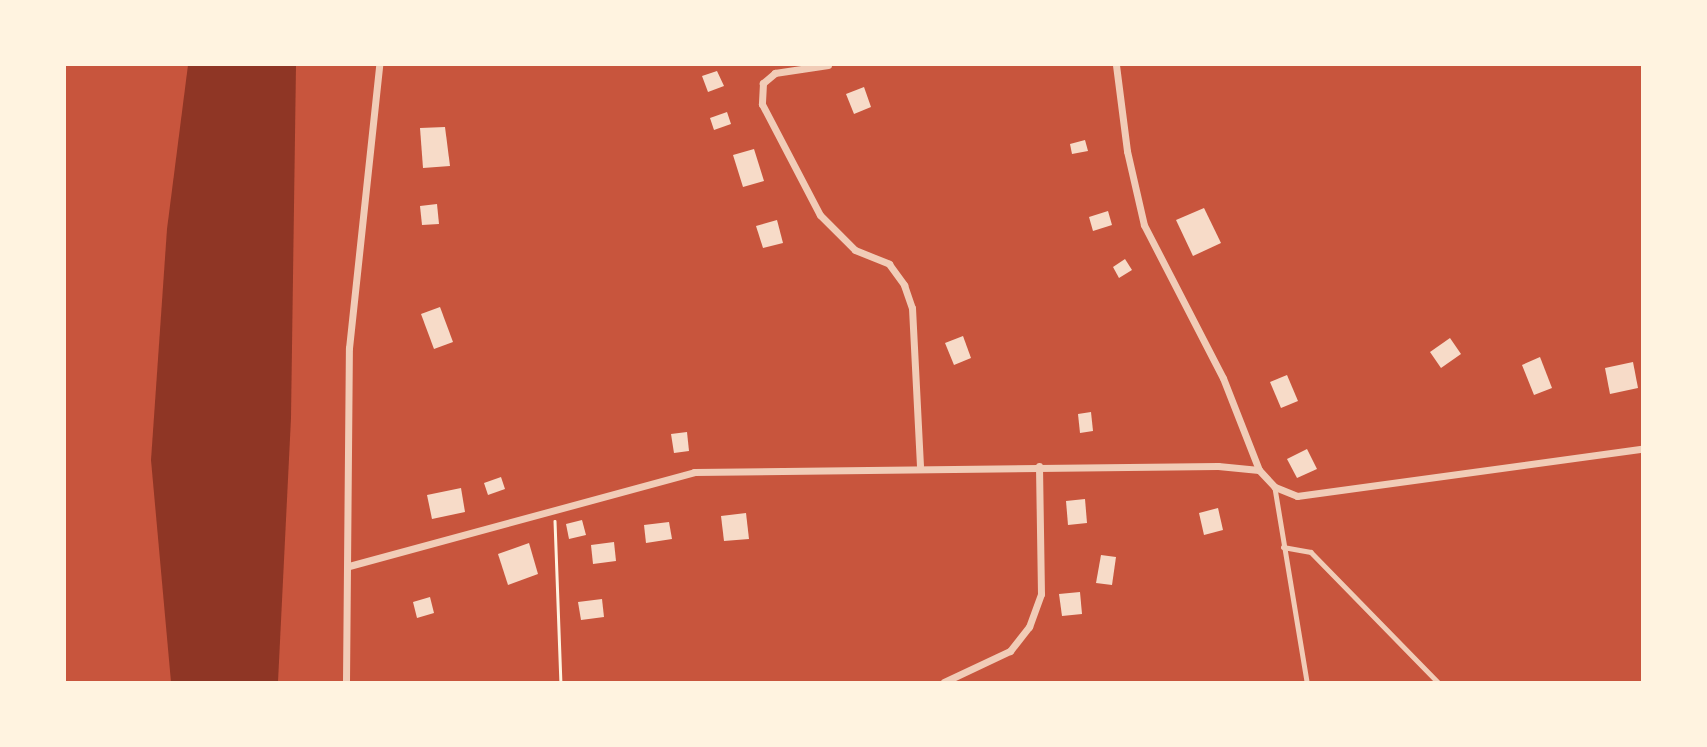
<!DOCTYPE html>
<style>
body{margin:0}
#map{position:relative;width:1707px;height:747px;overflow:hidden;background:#c8553d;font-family:"Fira Sans Condensed",sans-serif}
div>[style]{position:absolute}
.water>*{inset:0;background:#8f3625}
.building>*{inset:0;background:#f7dbc8}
.path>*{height:2.5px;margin:-1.25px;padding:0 1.25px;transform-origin:1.25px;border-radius:1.25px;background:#fff3e0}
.service>*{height:4.5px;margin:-2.25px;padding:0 2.25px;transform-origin:2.25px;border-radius:2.25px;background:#f1ccb7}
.minor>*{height:7px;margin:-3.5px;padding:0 3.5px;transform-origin:3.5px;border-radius:3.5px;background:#f1ccb7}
span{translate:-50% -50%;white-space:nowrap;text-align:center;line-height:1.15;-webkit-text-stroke:5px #fff3e0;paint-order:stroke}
.frame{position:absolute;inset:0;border:66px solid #fff3e0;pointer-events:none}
</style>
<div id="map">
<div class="water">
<i style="clip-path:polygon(188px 65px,296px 65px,291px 418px,278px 682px,171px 682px,151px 460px,167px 229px)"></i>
</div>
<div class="building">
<i style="clip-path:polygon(717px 71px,724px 86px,708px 92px,702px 76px)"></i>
<i style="clip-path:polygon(864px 87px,871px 107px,854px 114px,846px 94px)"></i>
<i style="clip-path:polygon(727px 112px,731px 124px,714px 130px,710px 118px)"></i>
<i style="clip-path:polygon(445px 127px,450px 166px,423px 168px,420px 128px)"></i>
<i style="clip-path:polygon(1085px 140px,1088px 151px,1072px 154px,1070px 144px)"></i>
<i style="clip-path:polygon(754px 149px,764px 181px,743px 187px,733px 155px)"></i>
<i style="clip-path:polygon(437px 204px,439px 224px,422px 225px,420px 206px)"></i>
<i style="clip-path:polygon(1204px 208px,1221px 243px,1193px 256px,1176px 220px)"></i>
<i style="clip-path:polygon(1108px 211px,1112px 225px,1093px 231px,1089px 217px)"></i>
<i style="clip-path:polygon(777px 220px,783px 243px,763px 248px,756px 226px)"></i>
<i style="clip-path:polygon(1125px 259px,1132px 270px,1119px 278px,1113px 267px)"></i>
<i style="clip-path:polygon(440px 307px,453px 342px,434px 349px,421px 314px)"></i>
<i style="clip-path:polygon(963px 336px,971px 358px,954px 365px,945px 343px)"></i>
<i style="clip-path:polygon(1450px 338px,1461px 354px,1441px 368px,1430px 352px)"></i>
<i style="clip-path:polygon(1540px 357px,1552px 388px,1534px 395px,1522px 365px)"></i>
<i style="clip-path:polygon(1633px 362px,1638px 388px,1610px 394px,1605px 368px)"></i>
<i style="clip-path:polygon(1287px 375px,1298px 401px,1281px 408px,1270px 382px)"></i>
<i style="clip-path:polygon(1091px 412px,1093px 431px,1080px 433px,1078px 414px)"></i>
<i style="clip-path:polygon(687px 432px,689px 451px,674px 453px,671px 434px)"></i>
<i style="clip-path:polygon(1307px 449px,1317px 469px,1297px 478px,1287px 459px)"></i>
<i style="clip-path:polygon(501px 477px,505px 489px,488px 495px,484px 483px)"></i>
<i style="clip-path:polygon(461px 488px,465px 512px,432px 519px,427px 495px)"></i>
<i style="clip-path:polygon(1085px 499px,1087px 523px,1068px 525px,1066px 501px)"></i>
<i style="clip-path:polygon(1218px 508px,1223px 530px,1204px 535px,1199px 513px)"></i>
<i style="clip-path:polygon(746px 513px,749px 539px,724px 541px,721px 516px)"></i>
<i style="clip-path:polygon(582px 520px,586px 535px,569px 539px,566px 524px)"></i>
<i style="clip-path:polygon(669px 522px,672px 539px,646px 543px,644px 525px)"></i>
<i style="clip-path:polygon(614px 542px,616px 561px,593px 564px,591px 545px)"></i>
<i style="clip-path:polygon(529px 543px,538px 574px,508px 585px,498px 554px)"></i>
<i style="clip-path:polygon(1101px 555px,1116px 557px,1112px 585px,1096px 583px)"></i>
<i style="clip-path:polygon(1080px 592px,1082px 614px,1062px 616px,1059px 594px)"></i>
<i style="clip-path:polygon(430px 597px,434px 613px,417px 618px,413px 602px)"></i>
<i style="clip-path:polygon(602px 599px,604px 617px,581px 620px,578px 602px)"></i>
</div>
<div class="path">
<i style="left:555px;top:521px;width:161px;rotate:87.9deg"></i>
</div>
<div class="service">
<i style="left:1275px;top:488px;width:197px;rotate:80.6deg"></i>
<i style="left:1283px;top:547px;width:28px;rotate:10deg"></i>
<i style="left:1311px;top:552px;width:182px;rotate:45.7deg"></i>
</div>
<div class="minor">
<i style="left:828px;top:65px;width:54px;rotate:171.4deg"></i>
<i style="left:775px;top:73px;width:16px;rotate:140deg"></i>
<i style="left:763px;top:83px;width:21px;rotate:93deg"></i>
<i style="left:762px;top:104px;width:125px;rotate:62.4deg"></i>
<i style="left:820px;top:215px;width:49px;rotate:45deg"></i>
<i style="left:855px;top:250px;width:37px;rotate:22deg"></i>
<i style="left:889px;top:264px;width:26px;rotate:54deg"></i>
<i style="left:904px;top:285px;width:24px;rotate:71deg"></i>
<i style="left:912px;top:308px;width:158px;rotate:87.1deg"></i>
<i style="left:1116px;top:65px;width:87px;rotate:82.7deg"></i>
<i style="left:1127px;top:151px;width:76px;rotate:77.1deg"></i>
<i style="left:1144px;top:225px;width:172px;rotate:62.7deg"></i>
<i style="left:1223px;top:378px;width:99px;rotate:68.6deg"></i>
<i style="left:349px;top:566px;width:358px;rotate:-15.2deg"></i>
<i style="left:694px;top:472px;width:524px;rotate:-0.66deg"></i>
<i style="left:1218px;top:466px;width:41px;rotate:5.6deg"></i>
<i style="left:1259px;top:470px;width:23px;rotate:47deg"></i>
<i style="left:1275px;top:487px;width:24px;rotate:22deg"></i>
<i style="left:1297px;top:496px;width:348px;rotate:-7.8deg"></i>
<i style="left:346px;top:682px;width:334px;rotate:-89.5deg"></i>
<i style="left:349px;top:348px;width:285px;rotate:-83.9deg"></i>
<i style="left:944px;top:682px;width:73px;rotate:-25.2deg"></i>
<i style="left:1010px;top:651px;width:31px;rotate:-52deg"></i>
<i style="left:1029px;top:627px;width:35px;rotate:-70deg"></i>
<i style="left:1041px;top:594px;width:128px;rotate:-90.9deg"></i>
</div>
<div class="frame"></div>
</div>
